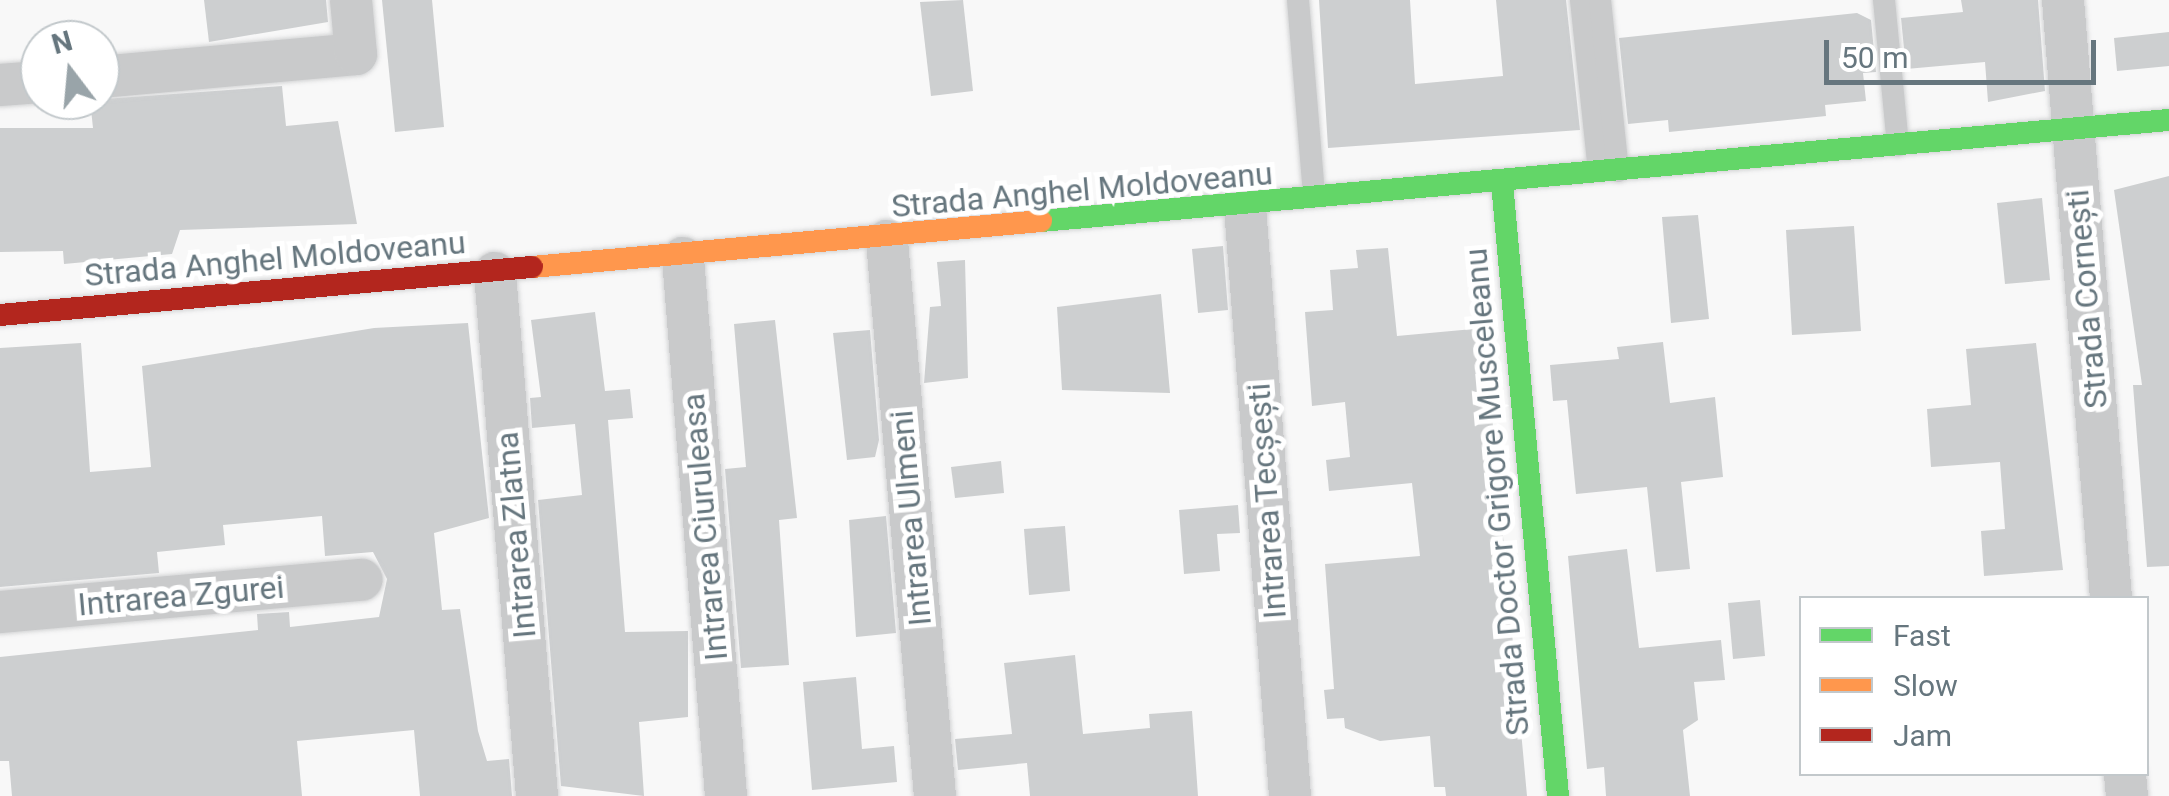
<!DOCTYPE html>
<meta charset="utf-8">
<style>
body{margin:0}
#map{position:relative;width:2169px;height:796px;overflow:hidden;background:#f8f8f8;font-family:Roboto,sans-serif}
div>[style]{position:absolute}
.building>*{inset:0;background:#cdcfd0}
.roads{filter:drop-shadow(0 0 2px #d3d4d5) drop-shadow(0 0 2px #d3d4d5)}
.lane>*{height:22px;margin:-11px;padding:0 11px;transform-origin:11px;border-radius:11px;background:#c9cacb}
.street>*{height:42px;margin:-21px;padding:0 21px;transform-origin:21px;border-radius:21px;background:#c9cacb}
.fast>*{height:22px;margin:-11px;padding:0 11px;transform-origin:11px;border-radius:11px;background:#63d668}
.slow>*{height:22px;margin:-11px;padding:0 11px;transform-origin:11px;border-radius:11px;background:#ff974d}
.jam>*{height:22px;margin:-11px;padding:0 11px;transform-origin:11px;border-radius:11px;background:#b3261e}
span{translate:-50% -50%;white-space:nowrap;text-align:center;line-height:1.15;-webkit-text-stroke:10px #fff;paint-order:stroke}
.street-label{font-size:32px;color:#66767e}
.legend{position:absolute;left:1799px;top:596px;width:350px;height:180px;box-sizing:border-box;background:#fff;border:2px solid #c2c8cb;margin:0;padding:12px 18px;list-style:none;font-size:30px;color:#66767e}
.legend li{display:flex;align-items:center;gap:20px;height:50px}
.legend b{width:50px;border:2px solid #c2c8cb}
.north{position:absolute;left:20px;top:20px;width:100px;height:100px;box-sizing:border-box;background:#fff;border:2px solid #c2c8cb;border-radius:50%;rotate:344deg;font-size:28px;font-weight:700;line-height:40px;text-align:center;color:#66767e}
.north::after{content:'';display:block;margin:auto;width:35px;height:45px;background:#99a4a9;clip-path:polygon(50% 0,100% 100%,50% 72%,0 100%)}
.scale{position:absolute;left:1824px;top:40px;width:272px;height:45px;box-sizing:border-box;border:5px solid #66767e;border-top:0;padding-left:12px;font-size:30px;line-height:35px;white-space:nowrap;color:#66767e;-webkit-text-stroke:8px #fff;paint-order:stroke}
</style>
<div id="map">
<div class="building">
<i style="clip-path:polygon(204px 0,326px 0,328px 22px,209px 42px)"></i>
<i style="clip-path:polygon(382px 0,432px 0,444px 127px,395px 132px)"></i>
<i style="clip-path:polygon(963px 0,973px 91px,931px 96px,920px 2px)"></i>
<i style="clip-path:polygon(1319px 0,1410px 0,1415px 84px,1503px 76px,1496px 0,1566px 0,1580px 130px,1328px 148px)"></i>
<i style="clip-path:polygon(1961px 0,2038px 0,2045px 91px,1988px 102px,1985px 62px,1906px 69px,1901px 18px,1963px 12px)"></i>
<i style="clip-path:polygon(1857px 13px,1871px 20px,1876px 72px,1863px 73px,1866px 101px,1825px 105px,1826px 116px,1669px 132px,1668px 120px,1628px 124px,1619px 38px)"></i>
<i style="clip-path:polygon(2169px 32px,2169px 66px,2117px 71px,2114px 38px)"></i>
<i style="clip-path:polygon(282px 86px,286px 126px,338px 121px,357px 224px,180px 230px,172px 254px,64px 264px,63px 251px,0 252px,0 128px,93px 128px,90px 100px)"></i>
<i style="clip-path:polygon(2169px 176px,2169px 566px,2147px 567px,2133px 385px,2142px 385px,2114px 190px)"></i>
<i style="clip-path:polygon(2042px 198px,2050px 280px,2005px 284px,1997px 203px)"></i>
<i style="clip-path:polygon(1698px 215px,1709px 319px,1671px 323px,1662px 217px)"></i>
<i style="clip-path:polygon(1854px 226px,1861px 331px,1792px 335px,1786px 230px)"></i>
<i style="clip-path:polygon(1223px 246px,1228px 310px,1198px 313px,1192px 249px)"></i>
<i style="clip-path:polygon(1388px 248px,1397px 336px,1484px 328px,1527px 796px,1446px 796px,1445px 787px,1434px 787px,1430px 736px,1380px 741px,1345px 728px,1344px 718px,1327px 719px,1324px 690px,1334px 689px,1325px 564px,1420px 556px,1412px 483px,1329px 491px,1326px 460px,1350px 457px,1345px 402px,1312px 406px,1305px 312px,1333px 310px,1330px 270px,1358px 268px,1356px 250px)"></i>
<i style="clip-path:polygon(965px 260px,968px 378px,924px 383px,930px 307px,941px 306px,937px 262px)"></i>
<i style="clip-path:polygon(1161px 294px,1170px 393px,1062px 390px,1057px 307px)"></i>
<i style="clip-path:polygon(595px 312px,605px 391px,630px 389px,633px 418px,608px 420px,625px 632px,688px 631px,688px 717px,639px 722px,644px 796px,561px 786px,538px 500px,582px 495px,575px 424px,532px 428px,530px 398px,541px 397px,531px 320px)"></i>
<i style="clip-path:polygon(775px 320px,797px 518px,779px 520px,789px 665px,741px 668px,725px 469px,746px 467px,734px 324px)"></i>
<i style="clip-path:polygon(468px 323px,489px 518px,434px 533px,442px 610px,460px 609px,478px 731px,487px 761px,509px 759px,512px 796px,420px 796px,414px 730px,297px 741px,302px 796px,12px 796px,9px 761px,0 761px,0 657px,258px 630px,257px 614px,289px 612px,290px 627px,379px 617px,387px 579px,373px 552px,325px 556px,322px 516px,223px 525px,225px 545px,157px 552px,159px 573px,0 587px,0 348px,81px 343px,90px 472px,151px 467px,142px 366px,374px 328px)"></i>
<i style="clip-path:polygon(870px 330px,879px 440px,875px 457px,847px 460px,833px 333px)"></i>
<i style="clip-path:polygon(1663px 342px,1670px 403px,1715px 397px,1723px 477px,1681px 482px,1690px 569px,1656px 572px,1647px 487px,1576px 494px,1567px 400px,1553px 401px,1550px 365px,1619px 359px,1617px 347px)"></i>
<i style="clip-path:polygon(2036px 343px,2063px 570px,1984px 576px,1981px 531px,2005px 529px,2000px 462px,1931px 467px,1927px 409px,1971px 405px,1966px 349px)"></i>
<i style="clip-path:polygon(1001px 461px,1004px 493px,955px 498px,951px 467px)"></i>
<i style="clip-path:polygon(1238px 505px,1240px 533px,1217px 534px,1220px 571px,1184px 574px,1179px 510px)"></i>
<i style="clip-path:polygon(886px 516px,896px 633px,856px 637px,849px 520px)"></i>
<i style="clip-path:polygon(1065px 526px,1070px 591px,1029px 595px,1024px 529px)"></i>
<i style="clip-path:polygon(1627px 549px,1639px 648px,1721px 640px,1725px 680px,1694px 682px,1698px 720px,1683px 730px,1690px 796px,1606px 796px,1604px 767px,1587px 769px,1568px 556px)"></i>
<i style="clip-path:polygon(1760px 600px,1765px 656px,1733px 659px,1728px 603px)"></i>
<i style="clip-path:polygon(1075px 655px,1083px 734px,1150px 728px,1149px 714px,1192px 711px,1198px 796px,1030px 796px,1027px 763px,958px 770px,955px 739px,1012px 734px,1004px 663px)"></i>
<i style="clip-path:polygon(856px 677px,862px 749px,894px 746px,897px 782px,812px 790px,803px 682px)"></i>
</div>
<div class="roads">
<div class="lane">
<i style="left:1298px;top:0;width:197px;rotate:85.3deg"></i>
<i style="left:1581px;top:0;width:172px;rotate:84deg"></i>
<i style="left:1600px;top:0;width:172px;rotate:84deg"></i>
<i style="left:1884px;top:0;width:146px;rotate:84.5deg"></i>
</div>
<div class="street">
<i style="left:2063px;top:0;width:600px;rotate:85.41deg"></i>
<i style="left:100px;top:77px;width:257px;rotate:-5.1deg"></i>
<i style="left:356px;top:54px;width:54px;rotate:-95.3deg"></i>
<i style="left:0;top:85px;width:40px;rotate:-4.3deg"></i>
<i style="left:1245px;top:207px;width:591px;rotate:85.63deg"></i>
<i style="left:887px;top:241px;width:557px;rotate:85.06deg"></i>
<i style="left:683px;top:258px;width:540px;rotate:85.43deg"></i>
<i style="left:495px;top:273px;width:525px;rotate:85.41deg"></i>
<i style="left:0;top:612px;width:363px;rotate:-5.1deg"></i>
<i style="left:2125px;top:774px;width:22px;rotate:85deg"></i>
</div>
<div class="fast">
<i style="left:1502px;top:183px;width:616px;rotate:84.78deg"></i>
<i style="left:1041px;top:221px;width:1133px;rotate:-5.12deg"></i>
</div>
<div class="slow">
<i style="left:532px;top:267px;width:511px;rotate:-5.16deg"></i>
</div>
<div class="jam">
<i style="left:0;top:315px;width:534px;rotate:-5.16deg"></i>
</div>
</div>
<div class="street-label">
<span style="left:1082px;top:190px;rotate:-5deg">Strada Anghel Moldoveanu</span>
<span style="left:275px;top:259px;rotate:-5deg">Strada Anghel Moldoveanu</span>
<span style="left:2087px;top:299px;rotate:-95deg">Strada Cornești</span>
<span style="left:1497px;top:492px;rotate:-95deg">Strada Doctor Grigore Musceleanu</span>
<span style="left:1267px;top:501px;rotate:-94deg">Intrarea Tecșești</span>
<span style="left:911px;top:518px;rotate:-95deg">Intrarea Ulmeni</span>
<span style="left:705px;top:527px;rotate:-95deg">Intrarea Ciuruleasa</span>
<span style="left:516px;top:535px;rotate:-95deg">Intrarea Zlatna</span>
<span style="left:181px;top:596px;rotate:-5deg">Intrarea Zgurei</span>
</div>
<ul class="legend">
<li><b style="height:12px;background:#63d668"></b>Fast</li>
<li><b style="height:12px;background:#ff974d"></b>Slow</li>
<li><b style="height:12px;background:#b3261e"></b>Jam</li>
</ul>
<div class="north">N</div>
<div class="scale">50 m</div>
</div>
